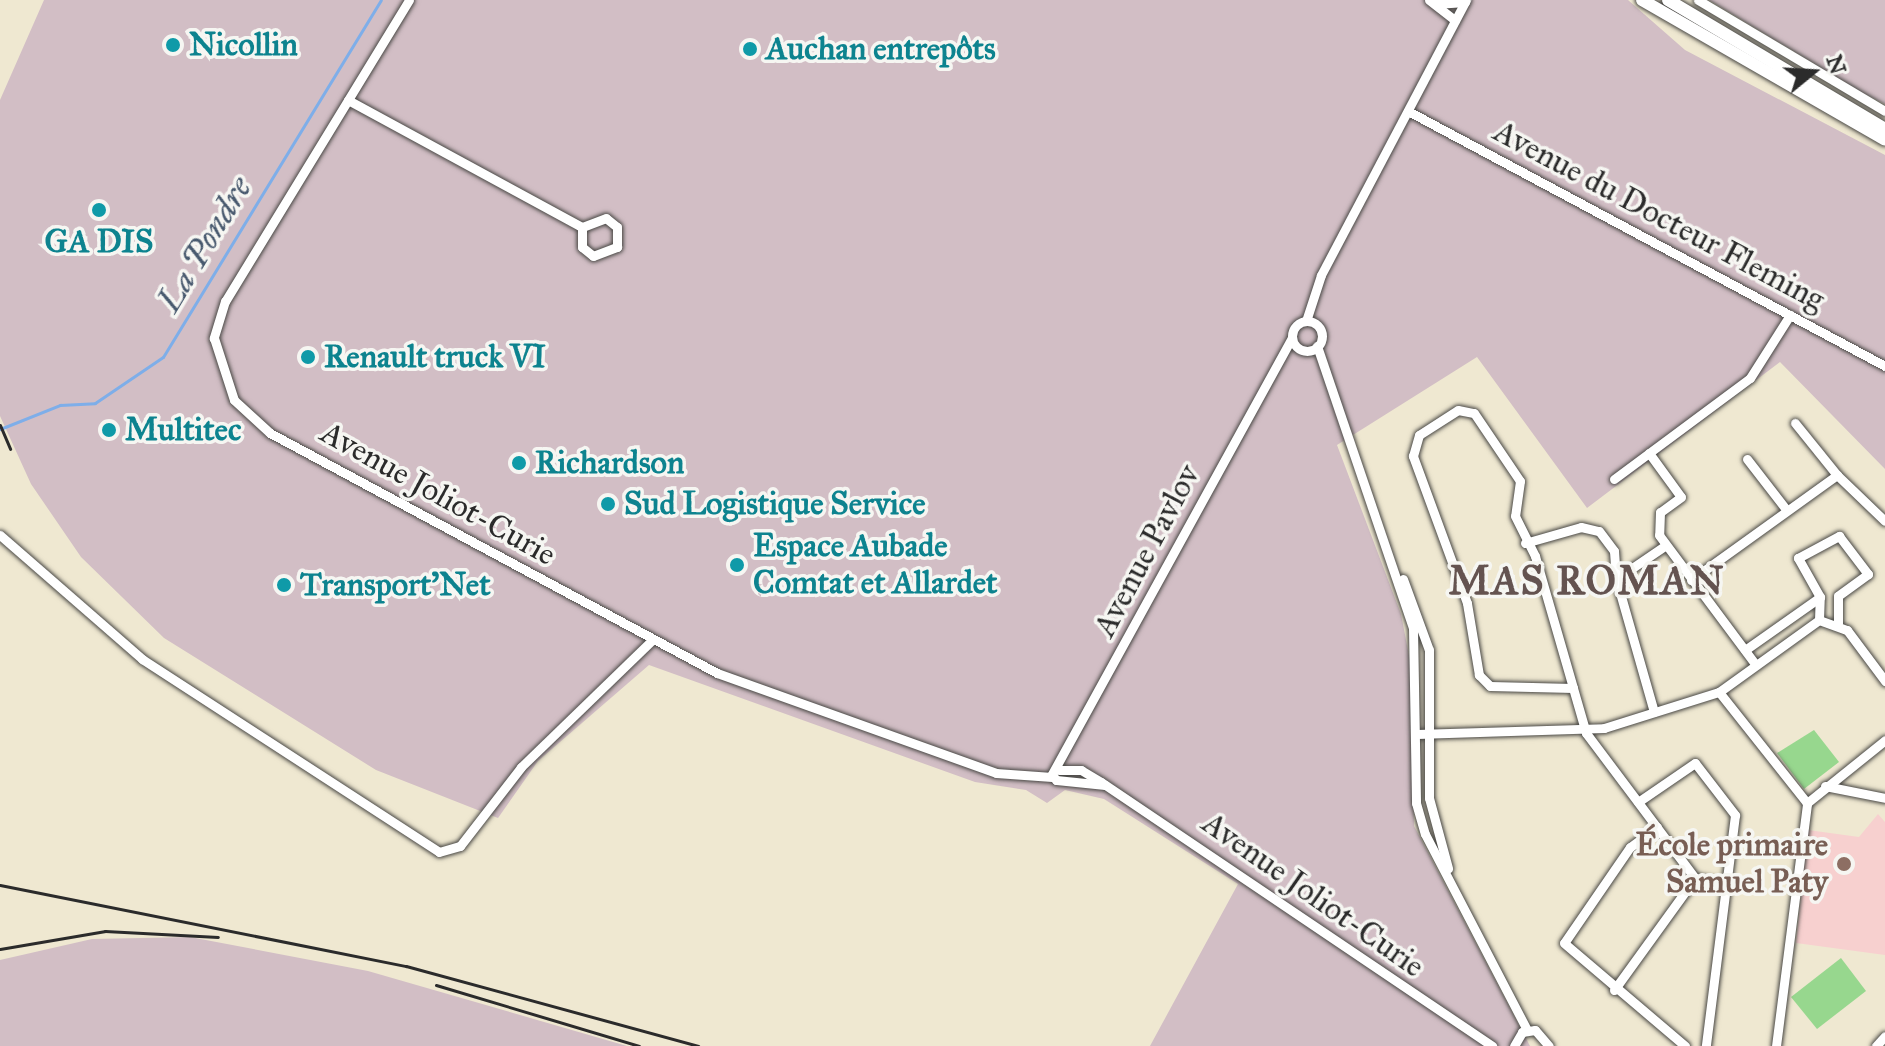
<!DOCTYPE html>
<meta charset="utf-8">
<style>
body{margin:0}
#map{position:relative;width:1885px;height:1046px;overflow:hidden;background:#efe8d1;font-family:"IM FELL Great Primer",serif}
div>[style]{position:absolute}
.built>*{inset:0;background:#f7d0cf}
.industrial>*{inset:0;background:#d2bec5}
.green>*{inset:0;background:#97d78e}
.stream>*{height:3px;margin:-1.5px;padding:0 1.5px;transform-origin:1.5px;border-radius:1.5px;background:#7eaee9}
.roads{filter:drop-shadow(0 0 2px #484744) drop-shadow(0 0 2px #484744)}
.minor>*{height:9px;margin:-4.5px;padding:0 4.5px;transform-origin:4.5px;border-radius:4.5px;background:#fff}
.minor>.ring{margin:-4.5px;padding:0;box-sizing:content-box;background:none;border:9px solid #fff;border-radius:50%}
.major>*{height:12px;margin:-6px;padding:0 6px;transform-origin:6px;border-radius:6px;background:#fff}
.rail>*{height:3px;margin:-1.5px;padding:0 1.5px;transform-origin:1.5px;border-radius:1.5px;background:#2b2b2b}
.dots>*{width:22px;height:22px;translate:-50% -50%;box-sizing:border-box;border:4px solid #f6f6f2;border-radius:50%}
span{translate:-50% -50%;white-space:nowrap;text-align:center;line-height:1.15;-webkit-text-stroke:7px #f6f6f2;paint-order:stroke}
.culture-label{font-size:32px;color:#0d838f;font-weight:700}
.left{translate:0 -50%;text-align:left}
.street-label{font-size:32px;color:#2b2b2b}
.education-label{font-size:32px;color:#785e54;font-weight:700}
.right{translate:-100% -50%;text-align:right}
.water-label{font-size:34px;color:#48596e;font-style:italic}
.district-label{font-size:40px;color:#645350;font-weight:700;letter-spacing:2px}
.north{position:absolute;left:1773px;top:32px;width:80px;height:80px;-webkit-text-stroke:6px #f6f6f2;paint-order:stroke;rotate:72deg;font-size:22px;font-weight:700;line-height:32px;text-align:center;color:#2b2b2b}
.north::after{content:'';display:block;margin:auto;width:28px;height:36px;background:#2b2b2b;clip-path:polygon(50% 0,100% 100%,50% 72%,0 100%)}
</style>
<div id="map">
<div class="built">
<i style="clip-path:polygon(1878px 814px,1885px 822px,1885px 955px,1796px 943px,1808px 830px,1859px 837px)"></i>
</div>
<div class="industrial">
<i style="clip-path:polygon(44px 0,1628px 0,1685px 50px,1885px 155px,1885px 469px,1780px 362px,1587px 508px,1477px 357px,1337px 445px,1401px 614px,1411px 666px,1414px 826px,1530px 1046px,1150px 1046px,1238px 884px,1104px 799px,1065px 790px,1047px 803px,1026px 790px,975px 782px,649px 665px,538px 761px,498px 818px,376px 770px,164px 638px,81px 557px,31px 484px,0 416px,0 100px)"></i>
<i style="clip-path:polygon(1709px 0,1885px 0,1885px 104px,1863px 93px)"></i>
<i style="clip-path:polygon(190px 937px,368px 971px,627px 1046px,0 1046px,0 960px,92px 939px)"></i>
</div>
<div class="green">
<i style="clip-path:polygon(1814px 730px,1839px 762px,1804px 789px,1777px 753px)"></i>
<i style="clip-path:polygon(1841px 958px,1866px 991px,1817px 1029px,1791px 997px)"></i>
</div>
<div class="stream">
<i style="left:0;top:429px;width:65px;rotate:-21.8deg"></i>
<i style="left:60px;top:405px;width:35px;rotate:-3deg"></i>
<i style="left:95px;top:403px;width:82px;rotate:-34.1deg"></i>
<i style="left:163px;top:357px;width:418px;rotate:-58.6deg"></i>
</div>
<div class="roads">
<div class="minor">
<i style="left:409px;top:0;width:353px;rotate:121.4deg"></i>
<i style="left:225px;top:301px;width:39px;rotate:107deg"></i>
<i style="left:214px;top:338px;width:65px;rotate:72.1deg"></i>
<i style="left:234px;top:400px;width:49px;rotate:42.5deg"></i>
<i style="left:270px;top:433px;width:507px;rotate:28.23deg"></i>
<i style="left:717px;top:673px;width:296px;rotate:19.7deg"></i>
<i style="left:996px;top:773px;width:56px;rotate:4.1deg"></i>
<i style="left:1429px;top:0;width:33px;rotate:38deg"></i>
<i style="left:1698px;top:0;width:217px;rotate:30.7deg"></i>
<i style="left:1436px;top:4px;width:29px;rotate:-4deg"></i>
<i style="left:348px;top:100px;width:266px;rotate:28.5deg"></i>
<i style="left:582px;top:227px;width:20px;rotate:90deg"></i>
<i style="left:582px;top:247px;width:14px;rotate:39deg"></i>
<i style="left:593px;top:256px;width:26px;rotate:-21deg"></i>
<i style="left:617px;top:247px;width:20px;rotate:-90deg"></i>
<i style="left:617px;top:227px;width:14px;rotate:-141deg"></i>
<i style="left:606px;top:218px;width:26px;rotate:159deg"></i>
<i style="left:1408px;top:111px;width:541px;rotate:28.13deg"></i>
<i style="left:1306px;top:321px;width:48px;rotate:-71.9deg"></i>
<i style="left:1321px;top:275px;width:311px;rotate:-62.2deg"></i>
<i class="ring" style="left:1292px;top:321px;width:21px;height:21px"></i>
<i style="left:1317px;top:346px;width:298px;rotate:71.2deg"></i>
<i style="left:1413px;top:628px;width:175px;rotate:89deg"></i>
<i style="left:1416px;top:803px;width:32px;rotate:74deg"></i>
<i style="left:1425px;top:834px;width:221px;rotate:62.5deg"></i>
<i style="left:1795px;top:423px;width:67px;rotate:51.1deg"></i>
<i style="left:1649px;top:453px;width:54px;rotate:54deg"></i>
<i style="left:1681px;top:497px;width:26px;rotate:144deg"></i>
<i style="left:1660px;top:512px;width:23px;rotate:92deg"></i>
<i style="left:1659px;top:535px;width:161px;rotate:53.3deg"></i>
<i style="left:1747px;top:459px;width:62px;rotate:52.2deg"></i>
<i style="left:1614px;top:479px;width:169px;rotate:-36.6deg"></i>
<i style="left:1750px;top:378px;width:75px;rotate:-57.6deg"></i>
<i style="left:0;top:535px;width:189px;rotate:41.1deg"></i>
<i style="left:142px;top:659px;width:354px;rotate:33deg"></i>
<i style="left:439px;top:852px;width:22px;rotate:-16deg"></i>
<i style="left:460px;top:846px;width:100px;rotate:-52.3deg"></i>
<i style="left:521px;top:767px;width:181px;rotate:-44.1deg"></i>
<i style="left:1525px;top:543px;width:58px;rotate:-15.9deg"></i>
<i style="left:1581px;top:527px;width:18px;rotate:13deg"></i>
<i style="left:1599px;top:531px;width:25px;rotate:53deg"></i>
<i style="left:1614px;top:551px;width:28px;rotate:86deg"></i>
<i style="left:1403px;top:579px;width:76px;rotate:69.9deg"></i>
<i style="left:1429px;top:650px;width:148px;rotate:90deg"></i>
<i style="left:1429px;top:798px;width:73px;rotate:74.8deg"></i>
<i style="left:1691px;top:580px;width:180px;rotate:-35.7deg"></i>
<i style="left:1837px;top:475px;width:66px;rotate:43.8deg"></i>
<i style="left:1819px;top:620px;width:23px;rotate:-88deg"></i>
<i style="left:1820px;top:597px;width:45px;rotate:-119.4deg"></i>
<i style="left:1798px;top:558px;width:47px;rotate:-28.2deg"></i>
<i style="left:1839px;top:536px;width:48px;rotate:52.7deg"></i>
<i style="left:1868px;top:574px;width:37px;rotate:144deg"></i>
<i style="left:1838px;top:596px;width:27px;rotate:90deg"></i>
<i style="left:1745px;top:650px;width:92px;rotate:-35.2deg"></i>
<i style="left:1573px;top:688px;width:83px;rotate:-178.6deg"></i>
<i style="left:1490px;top:686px;width:16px;rotate:-135deg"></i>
<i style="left:1479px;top:675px;width:73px;rotate:-99.5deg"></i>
<i style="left:1467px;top:603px;width:157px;rotate:-110.2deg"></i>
<i style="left:1413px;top:456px;width:22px;rotate:-74deg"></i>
<i style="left:1419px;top:435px;width:46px;rotate:-32.7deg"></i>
<i style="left:1458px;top:410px;width:16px;rotate:11deg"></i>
<i style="left:1474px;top:413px;width:82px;rotate:55.9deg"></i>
<i style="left:1520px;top:481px;width:35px;rotate:98deg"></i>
<i style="left:1515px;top:516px;width:45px;rotate:63.4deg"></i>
<i style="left:1535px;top:556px;width:137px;rotate:73.9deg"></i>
<i style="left:1573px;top:688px;width:47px;rotate:73.9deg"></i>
<i style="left:1586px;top:733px;width:181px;rotate:53.1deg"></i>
<i style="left:1695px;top:878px;width:33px;rotate:11deg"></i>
<i style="left:1719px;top:692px;width:142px;rotate:51.6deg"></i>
<i style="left:1654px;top:712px;width:138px;rotate:-105.9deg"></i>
<i style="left:1616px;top:579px;width:60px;rotate:-34.2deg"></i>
<i style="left:1417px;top:734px;width:187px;rotate:-1.8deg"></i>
<i style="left:1604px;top:728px;width:121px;rotate:-17.4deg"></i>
<i style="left:1719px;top:692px;width:123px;rotate:-35.8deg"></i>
<i style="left:1819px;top:620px;width:30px;rotate:20deg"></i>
<i style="left:1847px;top:630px;width:64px;rotate:53.3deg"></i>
<i style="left:1059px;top:770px;width:22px"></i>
<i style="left:1081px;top:770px;width:23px;rotate:31deg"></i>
<i style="left:1101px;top:782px;width:472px;rotate:34deg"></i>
<i style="left:1105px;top:785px;width:49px;rotate:-174.2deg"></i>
<i style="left:1056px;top:780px;width:7px;rotate:-124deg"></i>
<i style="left:1052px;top:774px;width:498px;rotate:-61.2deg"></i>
<i style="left:1825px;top:786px;width:61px;rotate:11.3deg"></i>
<i style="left:1638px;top:802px;width:69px;rotate:-34.4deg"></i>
<i style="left:1695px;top:763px;width:66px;rotate:52.4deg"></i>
<i style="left:1735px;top:815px;width:233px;rotate:97.2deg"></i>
<i style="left:1657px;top:827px;width:34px;rotate:143deg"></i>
<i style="left:1630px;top:847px;width:116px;rotate:124.5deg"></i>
<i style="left:1564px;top:943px;width:159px;rotate:40.4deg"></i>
<i style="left:1614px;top:990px;width:138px;rotate:-54.1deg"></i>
<i style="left:1514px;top:1046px;width:16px;rotate:-60deg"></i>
<i style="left:1522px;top:1032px;width:13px;rotate:-9deg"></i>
<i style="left:1535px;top:1030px;width:21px;rotate:49deg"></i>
<i style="left:1776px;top:1046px;width:245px;rotate:-82.7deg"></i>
<i style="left:1807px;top:803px;width:100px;rotate:-38.9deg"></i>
<i style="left:1876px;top:1046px;width:13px;rotate:-48deg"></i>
</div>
<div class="major">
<i style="left:1642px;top:0;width:280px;rotate:29.9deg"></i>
<i style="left:1668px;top:0;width:252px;rotate:30.7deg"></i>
</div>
</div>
<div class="rail">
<i style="left:0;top:425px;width:26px;rotate:67deg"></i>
<i style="left:0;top:885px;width:414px;rotate:11.3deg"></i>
<i style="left:406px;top:966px;width:303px;rotate:15.3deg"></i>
<i style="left:0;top:949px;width:107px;rotate:-9.7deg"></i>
<i style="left:105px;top:931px;width:113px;rotate:3deg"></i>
<i style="left:436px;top:985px;width:212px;rotate:16.7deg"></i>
</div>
<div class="dots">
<i style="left:173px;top:45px;background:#0f9aa8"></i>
<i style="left:750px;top:49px;background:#0f9aa8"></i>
<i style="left:99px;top:210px;background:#0f9aa8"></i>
<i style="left:308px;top:357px;background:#0f9aa8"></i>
<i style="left:109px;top:430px;background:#0f9aa8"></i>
<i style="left:519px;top:463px;background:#0f9aa8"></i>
<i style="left:608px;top:504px;background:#0f9aa8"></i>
<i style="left:737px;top:565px;background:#0f9aa8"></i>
<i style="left:284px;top:585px;background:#0f9aa8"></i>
<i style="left:1844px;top:864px;background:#8d6e63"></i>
</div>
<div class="culture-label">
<span class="left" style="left:189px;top:45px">Nicollin</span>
<span class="left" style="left:766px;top:49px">Auchan entrepôts</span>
<span style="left:99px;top:242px">GA DIS</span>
<span class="left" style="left:324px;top:357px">Renault truck VI</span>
<span class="left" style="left:125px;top:430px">Multitec</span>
<span class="left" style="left:535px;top:463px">Richardson</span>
<span class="left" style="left:624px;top:504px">Sud Logistique Service</span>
<span class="left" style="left:753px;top:565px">Espace Aubade<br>Comtat et Allardet</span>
<span class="left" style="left:300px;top:585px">Transport'Net</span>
</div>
<div class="street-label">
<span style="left:1659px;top:216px;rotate:28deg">Avenue du Docteur Fleming</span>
<span style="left:438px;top:494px;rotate:29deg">Avenue Joliot-Curie</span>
<span style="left:1147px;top:551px;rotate:-62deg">Avenue Pavlov</span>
<span style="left:1313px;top:895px;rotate:35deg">Avenue Joliot-Curie</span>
</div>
<div class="education-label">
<span class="right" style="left:1828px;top:864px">École primaire<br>Samuel Paty</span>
</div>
<div class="water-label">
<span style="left:204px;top:244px;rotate:-59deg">La Pondre</span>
</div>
<div class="district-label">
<span style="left:1587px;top:581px">MAS ROMAN</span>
</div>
<div class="north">N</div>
</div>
